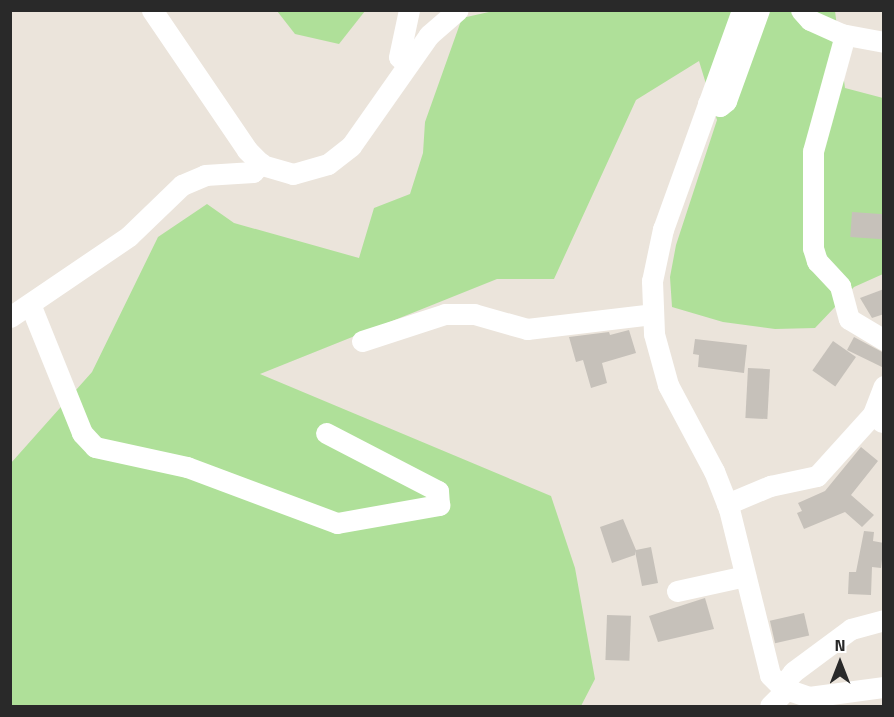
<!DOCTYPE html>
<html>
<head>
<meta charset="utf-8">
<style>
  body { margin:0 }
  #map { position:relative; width:894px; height:717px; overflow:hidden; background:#ebe4db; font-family:"Titillium Web",sans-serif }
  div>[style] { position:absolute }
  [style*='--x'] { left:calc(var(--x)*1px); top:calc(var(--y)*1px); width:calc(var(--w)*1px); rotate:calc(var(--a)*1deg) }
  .green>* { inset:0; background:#afe099 }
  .building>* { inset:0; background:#c6c1ba; transform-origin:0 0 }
  .street>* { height:21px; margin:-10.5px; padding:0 10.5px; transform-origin:10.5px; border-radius:10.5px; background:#fff }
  span { translate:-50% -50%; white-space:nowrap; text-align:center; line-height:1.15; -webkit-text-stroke:5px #fff; paint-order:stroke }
  .frame { position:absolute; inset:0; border:12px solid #292929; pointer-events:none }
  .north { position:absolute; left:810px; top:633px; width:60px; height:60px; -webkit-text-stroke:4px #fff; paint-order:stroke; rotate:0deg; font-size:16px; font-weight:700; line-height:24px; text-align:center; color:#292929 }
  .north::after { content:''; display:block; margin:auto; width:21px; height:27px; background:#292929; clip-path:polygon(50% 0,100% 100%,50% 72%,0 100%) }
</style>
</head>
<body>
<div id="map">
  <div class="green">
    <div style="clip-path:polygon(498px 10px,835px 11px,845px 88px,883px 98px,883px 274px,854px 287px,815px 328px,775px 329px,723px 322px,672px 307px,670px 277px,676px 245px,717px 120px,699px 61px,636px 100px,554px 279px,497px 279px,260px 374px,551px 496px,575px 568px,595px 679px,581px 706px,11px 706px,11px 463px,92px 372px,158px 237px,207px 204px,234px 223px,359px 258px,374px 208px,410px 194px,423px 153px,425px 122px,462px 18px)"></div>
    <div style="clip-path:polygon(277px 11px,365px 11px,339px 44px,295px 34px)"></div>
  </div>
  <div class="building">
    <div style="left:852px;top:212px;width:32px;height:25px;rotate:4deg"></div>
    <div style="clip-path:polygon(884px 289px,884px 314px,872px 318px,860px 298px)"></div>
    <div style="clip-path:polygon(629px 330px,636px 353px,602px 363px,607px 383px,591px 388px,583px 360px,576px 362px,569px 337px,609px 332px,610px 335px)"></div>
    <div style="clip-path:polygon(854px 337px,884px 353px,884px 368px,847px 350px)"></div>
    <div style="clip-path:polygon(695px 339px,747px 345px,744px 373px,698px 367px,699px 355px,693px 354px)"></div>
    <div style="left:833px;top:341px;width:28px;height:36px;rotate:35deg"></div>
    <div style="left:748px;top:368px;width:22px;height:50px;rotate:3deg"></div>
    <div style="clip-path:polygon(861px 447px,878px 461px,851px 495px,874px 515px,862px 527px,845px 512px,804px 529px,797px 513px,802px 511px,798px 503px,825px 491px)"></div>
    <div style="clip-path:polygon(623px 519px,636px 550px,651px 547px,658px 583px,642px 586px,635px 551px,635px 555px,612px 563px,600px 527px)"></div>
    <div style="clip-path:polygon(864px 531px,874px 532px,873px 541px,884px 543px,881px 568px,872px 567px,871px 595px,848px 594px,849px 572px,856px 572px)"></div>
    <div style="clip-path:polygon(705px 598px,714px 629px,658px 642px,649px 616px)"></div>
    <div style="left:804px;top:613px;width:23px;height:35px;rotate:77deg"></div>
    <div style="left:607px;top:615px;width:24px;height:45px;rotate:2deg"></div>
  </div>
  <div class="street">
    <div style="--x:152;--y:10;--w:169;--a:55.8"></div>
    <div style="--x:247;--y:150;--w:21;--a:45"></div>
    <div style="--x:262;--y:165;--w:32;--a:16"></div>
    <div style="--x:293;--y:174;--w:36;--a:-16"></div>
    <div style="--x:328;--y:164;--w:29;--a:-38"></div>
    <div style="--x:351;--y:146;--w:136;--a:-54.9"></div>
    <div style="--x:429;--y:35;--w:38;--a:-41"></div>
    <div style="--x:742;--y:10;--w:233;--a:109.8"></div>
    <div style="--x:663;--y:229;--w:53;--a:101.9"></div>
    <div style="--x:652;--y:281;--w:53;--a:87.8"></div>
    <div style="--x:654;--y:334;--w:53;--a:74.6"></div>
    <div style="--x:668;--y:385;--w:98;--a:61.9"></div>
    <div style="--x:714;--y:471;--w:41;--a:68.5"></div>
    <div style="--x:729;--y:509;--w:171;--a:76.1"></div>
    <div style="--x:770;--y:675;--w:18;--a:45"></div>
    <div style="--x:783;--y:688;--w:28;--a:19"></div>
    <div style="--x:809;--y:697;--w:76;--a:-7.6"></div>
    <div style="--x:801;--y:10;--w:13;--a:48"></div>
    <div style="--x:810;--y:20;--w:34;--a:24"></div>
    <div style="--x:841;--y:34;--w:44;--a:10.5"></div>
    <div style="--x:845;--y:35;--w:120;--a:105.4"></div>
    <div style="--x:813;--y:151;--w:97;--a:90"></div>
    <div style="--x:813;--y:248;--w:14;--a:73"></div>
    <div style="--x:817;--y:261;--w:34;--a:47"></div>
    <div style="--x:840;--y:286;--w:34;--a:75"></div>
    <div style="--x:849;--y:319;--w:41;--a:31"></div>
    <div style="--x:408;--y:64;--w:11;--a:-142"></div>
    <div style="--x:399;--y:57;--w:48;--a:-78"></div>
    <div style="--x:708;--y:103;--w:12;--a:14"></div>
    <div style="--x:720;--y:106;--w:8;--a:-40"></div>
    <div style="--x:726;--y:101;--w:97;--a:-70.1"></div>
    <div style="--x:30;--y:304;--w:139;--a:68"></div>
    <div style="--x:82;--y:433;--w:19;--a:47"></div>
    <div style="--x:95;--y:447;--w:94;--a:12.3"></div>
    <div style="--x:187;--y:467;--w:160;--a:20.5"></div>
    <div style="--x:337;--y:523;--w:104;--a:-10"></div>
    <div style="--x:439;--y:505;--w:14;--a:-94"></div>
    <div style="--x:438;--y:491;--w:126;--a:-152.6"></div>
    <div style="--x:10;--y:317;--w:144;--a:-34.2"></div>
    <div style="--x:129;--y:236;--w:74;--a:-43.9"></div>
    <div style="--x:182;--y:185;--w:25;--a:-23"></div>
    <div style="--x:205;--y:175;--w:48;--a:-3.6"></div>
    <div style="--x:253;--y:172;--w:12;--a:-48"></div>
    <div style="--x:362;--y:341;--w:87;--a:-18"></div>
    <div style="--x:445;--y:314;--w:29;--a:0"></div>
    <div style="--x:474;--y:314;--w:55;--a:15.8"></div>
    <div style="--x:527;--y:329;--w:126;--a:-6.8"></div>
    <div style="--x:882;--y:422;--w:12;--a:-138"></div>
    <div style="--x:873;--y:414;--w:30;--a:-69"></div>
    <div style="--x:727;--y:504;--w:47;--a:-22.7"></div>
    <div style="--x:770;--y:486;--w:48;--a:-12"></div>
    <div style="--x:817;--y:476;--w:84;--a:-47.9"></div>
    <div style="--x:677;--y:591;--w:70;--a:-12.4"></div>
    <div style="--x:781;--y:687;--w:19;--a:-51"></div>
    <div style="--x:793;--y:672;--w:72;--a:-36.6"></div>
    <div style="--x:851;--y:629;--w:34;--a:-15"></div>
    <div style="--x:770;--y:706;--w:23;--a:-45"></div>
  </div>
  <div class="frame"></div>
  <div class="north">N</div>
</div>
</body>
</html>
